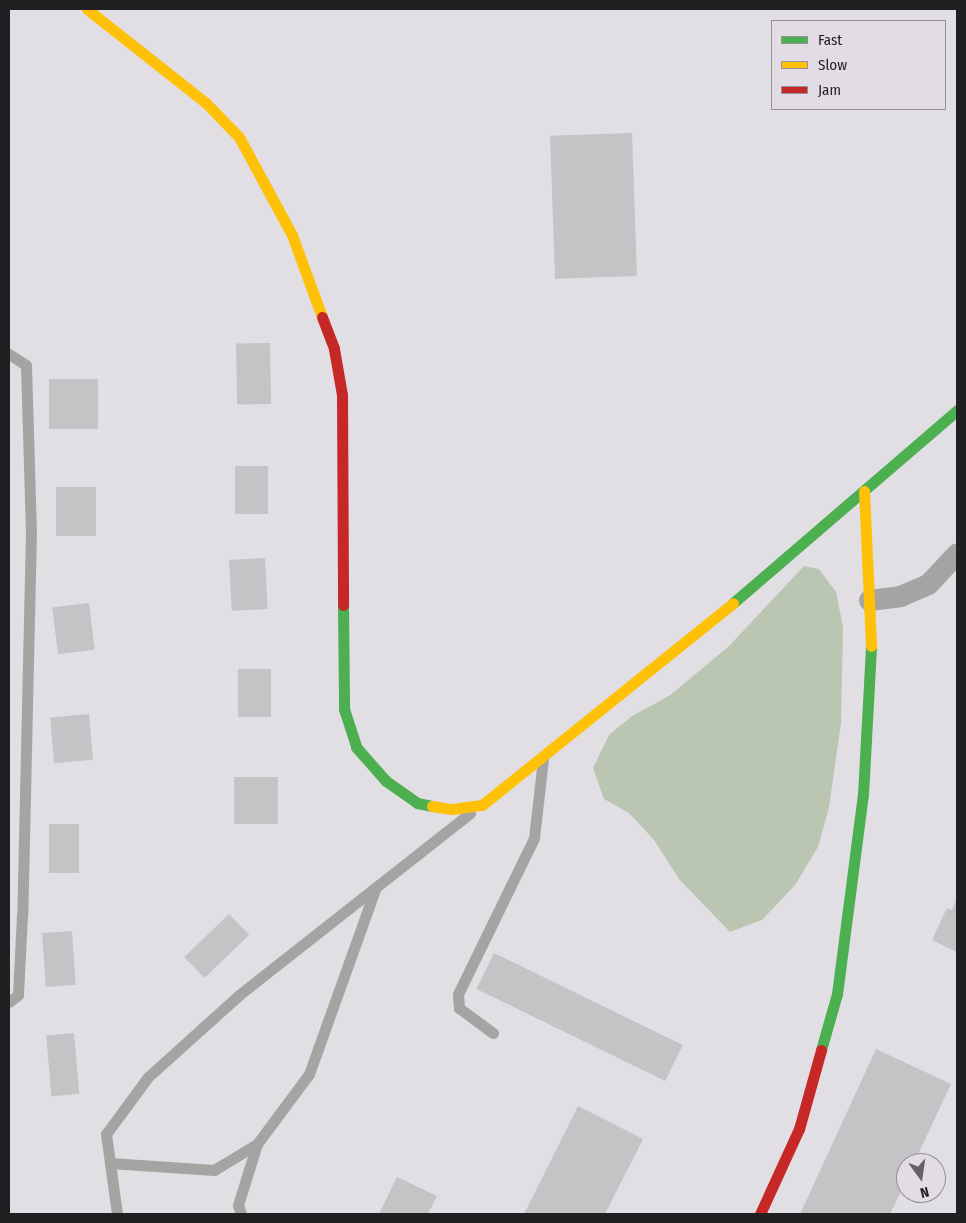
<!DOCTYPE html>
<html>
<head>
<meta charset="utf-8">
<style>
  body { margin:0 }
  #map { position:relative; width:966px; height:1223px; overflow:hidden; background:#e1dfe3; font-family:"Fira Sans Condensed",sans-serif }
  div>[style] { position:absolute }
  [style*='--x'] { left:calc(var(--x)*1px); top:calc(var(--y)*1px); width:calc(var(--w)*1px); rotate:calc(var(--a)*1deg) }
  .forest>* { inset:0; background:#bac5b2 }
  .building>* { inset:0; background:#c5c3c5; transform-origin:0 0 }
  .lane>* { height:11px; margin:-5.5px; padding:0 5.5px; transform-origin:5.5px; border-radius:5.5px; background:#a6a4a2 }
  .street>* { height:21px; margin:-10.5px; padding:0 10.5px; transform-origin:10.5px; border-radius:10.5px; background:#a6a4a2 }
  .fast>* { height:11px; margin:-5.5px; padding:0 5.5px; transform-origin:5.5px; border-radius:5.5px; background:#4caf50 }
  .slow>* { height:11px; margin:-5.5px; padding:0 5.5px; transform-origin:5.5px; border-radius:5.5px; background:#ffc107 }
  .jam>* { height:11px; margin:-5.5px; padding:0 5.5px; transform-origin:5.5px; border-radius:5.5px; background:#c62828 }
  span { translate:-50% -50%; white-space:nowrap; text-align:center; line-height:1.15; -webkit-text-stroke:4px #e2dde5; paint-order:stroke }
  .frame { position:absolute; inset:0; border:10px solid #211f22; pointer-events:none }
  .legend { position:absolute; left:771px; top:20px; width:175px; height:90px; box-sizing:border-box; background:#e2dde5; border:1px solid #959197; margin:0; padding:6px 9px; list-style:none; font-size:15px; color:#211f22 }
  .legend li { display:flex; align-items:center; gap:10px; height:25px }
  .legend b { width:25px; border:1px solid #959197 }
  .north { position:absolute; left:896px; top:1153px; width:50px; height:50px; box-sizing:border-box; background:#e2dde5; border:1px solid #959197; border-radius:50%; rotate:166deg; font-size:14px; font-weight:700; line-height:20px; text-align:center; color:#211f22 }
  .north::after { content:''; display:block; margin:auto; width:18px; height:22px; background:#646266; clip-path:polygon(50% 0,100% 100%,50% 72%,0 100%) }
</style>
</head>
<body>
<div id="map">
  <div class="forest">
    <div style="clip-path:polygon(804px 566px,819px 569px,836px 592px,843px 627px,841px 723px,829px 807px,818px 847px,795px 885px,762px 920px,730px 932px,679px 879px,654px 840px,629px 813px,604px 799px,593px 768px,609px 735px,632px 716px,669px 696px,728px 647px)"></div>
  </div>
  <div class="building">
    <div style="left:632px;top:133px;width:143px;height:82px;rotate:88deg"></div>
    <div style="left:270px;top:343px;width:61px;height:34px;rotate:89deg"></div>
    <div style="left:49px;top:379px;width:49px;height:50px"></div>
    <div style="left:235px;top:466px;width:33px;height:48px"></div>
    <div style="left:56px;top:487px;width:40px;height:49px"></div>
    <div style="left:265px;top:558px;width:51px;height:36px;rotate:87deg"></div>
    <div style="left:89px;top:603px;width:47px;height:37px;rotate:83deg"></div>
    <div style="left:238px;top:669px;width:33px;height:48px"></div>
    <div style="left:89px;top:714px;width:46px;height:39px;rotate:85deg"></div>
    <div style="left:234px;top:777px;width:44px;height:47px"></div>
    <div style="left:49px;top:824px;width:30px;height:49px"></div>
    <div style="clip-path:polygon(957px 898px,957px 952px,932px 940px,947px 908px,952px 910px)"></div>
    <div style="left:229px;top:914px;width:29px;height:62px;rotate:46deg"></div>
    <div style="left:72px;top:931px;width:54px;height:30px;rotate:86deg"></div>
    <div style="left:494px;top:953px;width:210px;height:40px;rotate:26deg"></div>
    <div style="left:74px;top:1033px;width:61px;height:28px;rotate:85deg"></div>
    <div style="clip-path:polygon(876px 1049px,951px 1084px,914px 1163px,906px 1163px,906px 1181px,890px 1214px,800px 1214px)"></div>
    <div style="clip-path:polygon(578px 1106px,643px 1139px,605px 1214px,524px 1214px)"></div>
    <div style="clip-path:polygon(397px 1177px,437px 1196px,428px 1214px,379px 1214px)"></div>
  </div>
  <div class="lane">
    <div style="--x:9;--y:354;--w:20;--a:33"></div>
    <div style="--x:26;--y:365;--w:166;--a:88.3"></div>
    <div style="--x:31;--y:531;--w:384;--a:91.3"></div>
    <div style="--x:22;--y:915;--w:80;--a:92.9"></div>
    <div style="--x:18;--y:995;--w:11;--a:142"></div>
    <div style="--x:493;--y:1033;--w:42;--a:-143.7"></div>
    <div style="--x:459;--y:1008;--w:14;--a:-94"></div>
    <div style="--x:458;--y:994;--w:174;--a:-64"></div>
    <div style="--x:534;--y:838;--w:80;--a:-83.5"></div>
    <div style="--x:110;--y:1163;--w:104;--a:3.9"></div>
    <div style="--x:214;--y:1170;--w:50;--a:-31.2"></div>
    <div style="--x:257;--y:1144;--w:87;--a:-53.4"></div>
    <div style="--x:309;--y:1074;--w:195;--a:-70.3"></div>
    <div style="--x:117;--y:1214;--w:81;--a:-97.8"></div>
    <div style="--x:106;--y:1134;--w:71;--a:-53.6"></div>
    <div style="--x:148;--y:1077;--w:122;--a:-42"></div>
    <div style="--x:239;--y:995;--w:294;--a:-38.2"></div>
    <div style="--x:241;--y:1214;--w:9;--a:-108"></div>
    <div style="--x:238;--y:1205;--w:64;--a:-72.7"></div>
  </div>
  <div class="street">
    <div style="--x:869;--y:600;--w:31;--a:-7"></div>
    <div style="--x:900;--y:596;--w:30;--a:-23"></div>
    <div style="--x:928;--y:584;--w:42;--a:-46.9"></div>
  </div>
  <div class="fast">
    <div style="--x:733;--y:603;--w:296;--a:-40.7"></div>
    <div style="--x:343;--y:605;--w:104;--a:89.4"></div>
    <div style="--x:344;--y:709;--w:40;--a:72"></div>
    <div style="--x:356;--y:747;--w:45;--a:48.6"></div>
    <div style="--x:386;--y:781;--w:38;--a:35"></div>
    <div style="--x:417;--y:803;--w:15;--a:11"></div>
    <div style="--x:821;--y:1050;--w:58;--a:-74.1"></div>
    <div style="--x:837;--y:994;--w:201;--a:-82.6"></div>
    <div style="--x:863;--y:795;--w:149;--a:-86.9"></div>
  </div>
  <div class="slow">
    <div style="--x:87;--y:9;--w:152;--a:38.3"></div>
    <div style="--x:206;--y:103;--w:47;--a:45.9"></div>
    <div style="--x:239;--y:137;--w:111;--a:61.6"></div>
    <div style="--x:292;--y:235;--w:87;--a:69.9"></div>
    <div style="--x:864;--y:491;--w:155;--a:87.4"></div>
    <div style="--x:432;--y:806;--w:20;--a:9"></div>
    <div style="--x:452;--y:809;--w:30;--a:-8"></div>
    <div style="--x:482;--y:805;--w:322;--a:-38.8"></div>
  </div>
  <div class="jam">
    <div style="--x:322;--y:317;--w:34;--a:69"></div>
    <div style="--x:334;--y:349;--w:47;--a:80.1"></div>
    <div style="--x:342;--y:395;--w:210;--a:89.7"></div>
    <div style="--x:760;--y:1214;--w:94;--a:-65.4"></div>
    <div style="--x:799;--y:1129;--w:82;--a:-74.4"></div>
  </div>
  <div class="frame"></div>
  <ul class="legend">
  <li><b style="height:6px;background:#4caf50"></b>Fast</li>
  <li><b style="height:6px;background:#ffc107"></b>Slow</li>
  <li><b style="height:6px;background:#c62828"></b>Jam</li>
  </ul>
  <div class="north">N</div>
</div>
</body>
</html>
